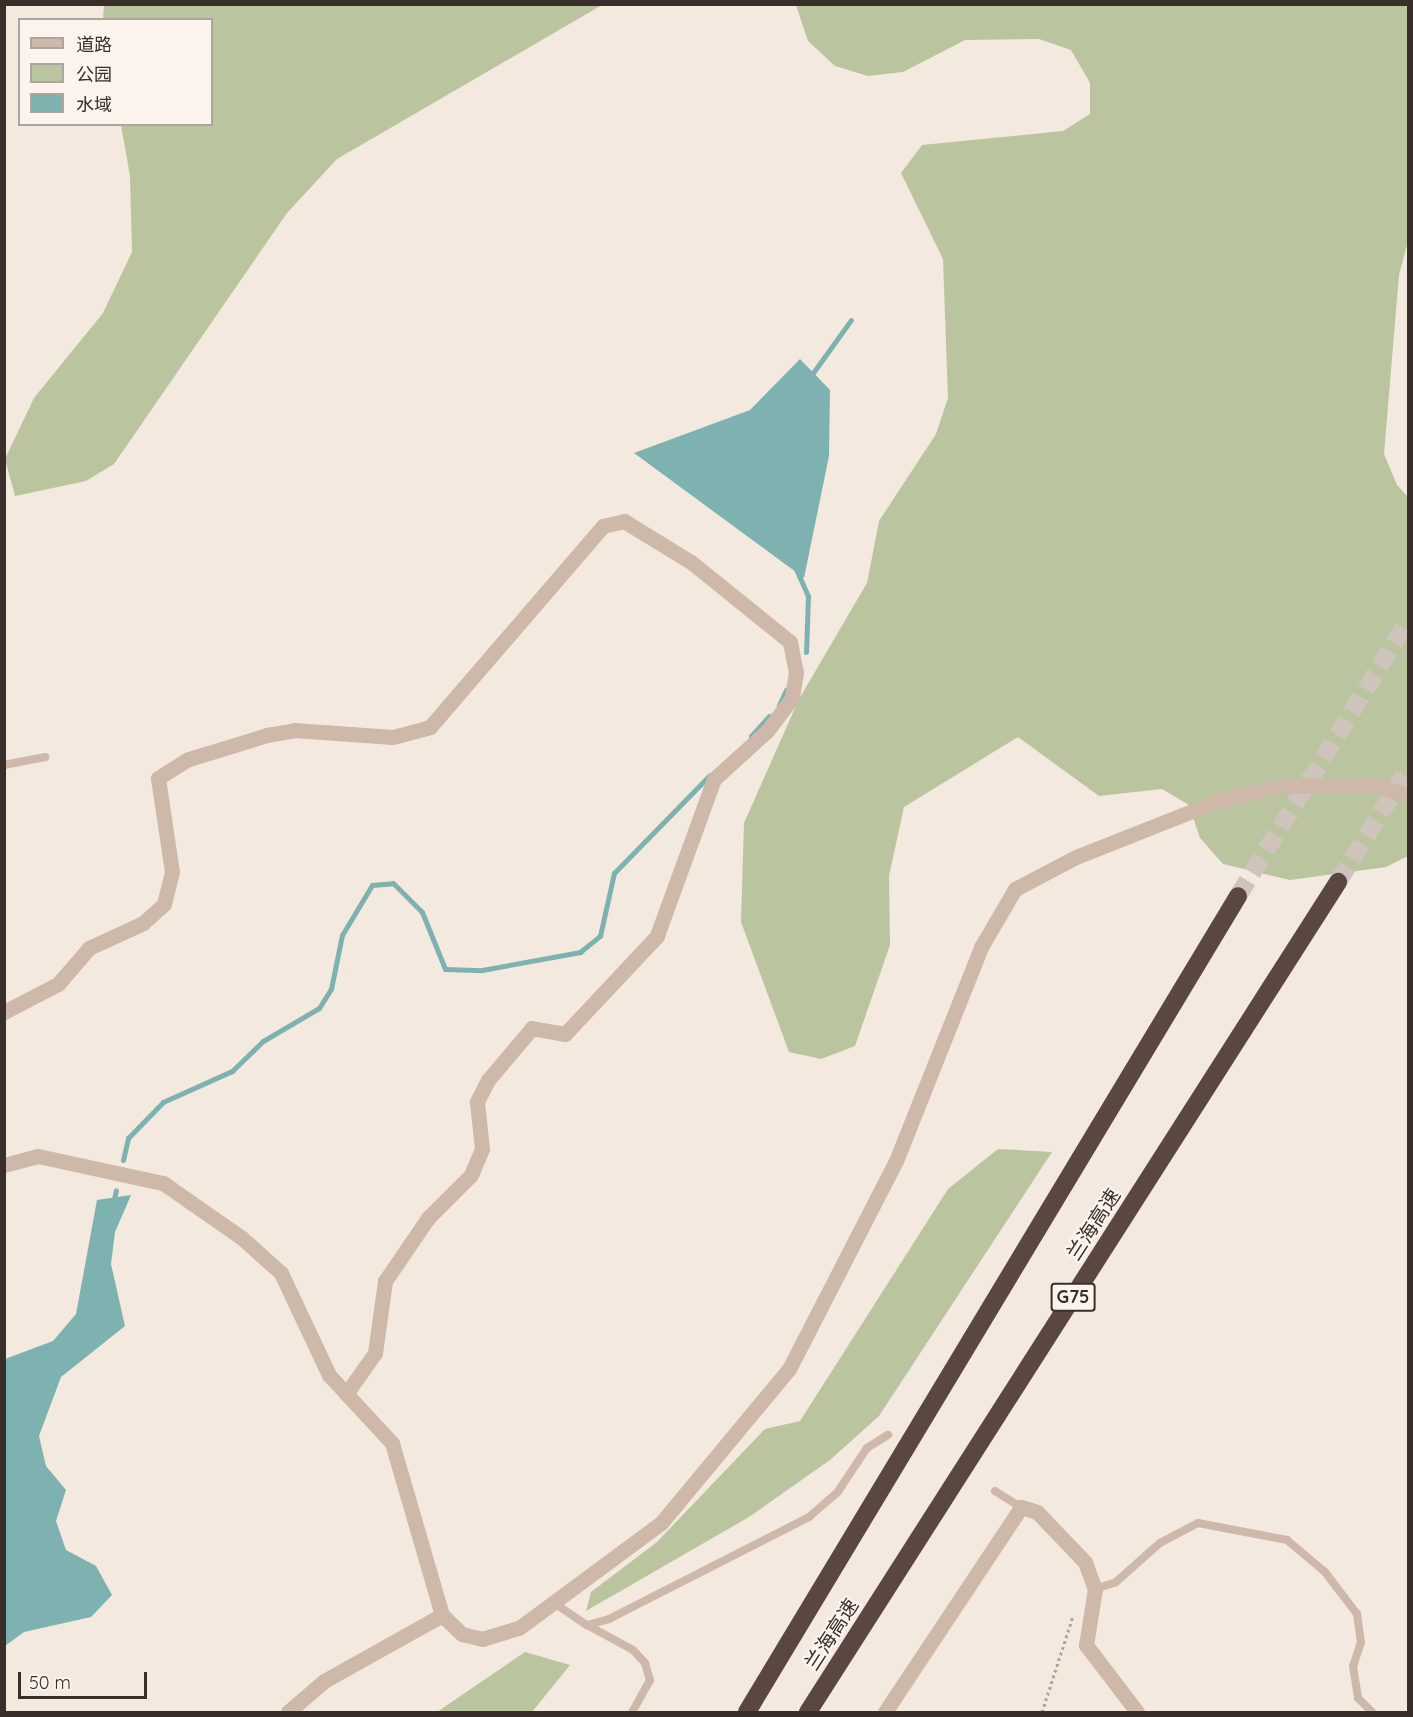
<!DOCTYPE html>
<html>
<head>
<meta charset="utf-8">
<style>
  body { margin:0 }
  #map { position:relative; width:1413px; height:1717px; overflow:hidden; background:#f4e9df; font-family:Quicksand,"Noto Sans SC",sans-serif }
  div>[style] { position:absolute }
  [style*='--x'] { left:calc(var(--x)*1px); top:calc(var(--y)*1px); width:calc(var(--w)*1px); rotate:calc(var(--a)*1deg) }
  .green>* { inset:0; background:#bac49e }
  .water>* { inset:0; background:#7db2b0 }
  .stream>* { height:5px; margin:-2.5px; padding:0 2.5px; transform-origin:2.5px; border-radius:2.5px; background:#7db2b0 }
  .motorway-tunnel>* { height:18px; margin-top:-9px; transform-origin:0; background:repeating-linear-gradient(90deg,#cfc4bb 0 18px,transparent 0 27px) }
  .path>* { height:3px; margin-top:-1.5px; transform-origin:0; background:repeating-linear-gradient(90deg,#b9a194 0 3px,transparent 0 6px) }
  .service>* { height:8px; margin:-4px; padding:0 4px; transform-origin:4px; border-radius:4px; background:#cdb8aa }
  .minor>* { height:15px; margin:-7.5px; padding:0 7.5px; transform-origin:7.5px; border-radius:7.5px; background:#cdb8aa }
  .motorway>* { height:18px; margin:-9px; padding:0 9px; transform-origin:9px; border-radius:9px; background:#5b4741 }
  span { translate:-50% -50%; white-space:nowrap; text-align:center; line-height:1.15; -webkit-text-stroke:4.5px #fbf3ec; paint-order:stroke }
  .shield-label span { padding:2px 4px; background:#fbf3ec; border:2px solid; border-radius:4px; -webkit-text-stroke-width:0 }
  .shield-label { font-size:18px; color:#3a2e2a; font-weight:700 }
  .street-label { font-size:20px; color:#3a2e2a }
  .frame { position:absolute; inset:0; border:6px solid #3a2e2a; pointer-events:none }
  .legend { position:absolute; left:18px; top:18px; width:195px; height:108px; box-sizing:border-box; background:#fbf3ec; border:2px solid #aea49e; margin:0; padding:8px 10px; list-style:none; font-size:18px; color:#3a2e2a }
  .legend li { display:flex; align-items:center; gap:12px; height:30px }
  .legend b { width:30px; border:2px solid #aea49e }
  .scale { position:absolute; left:18px; top:1672px; width:129px; height:27px; box-sizing:border-box; border:3px solid #3a2e2a; border-top:0; padding-left:8px; font-size:18px; line-height:21px; white-space:nowrap; color:#3a2e2a; -webkit-text-stroke:4px #fbf3ec; paint-order:stroke }
</style>
</head>
<body>
<div id="map">
  <div class="green">
    <div style="clip-path:polygon(104px 5px,602px 5px,337px 159px,287px 213px,114px 464px,86px 481px,15px 496px,5px 459px,34px 398px,103px 313px,132px 252px,130px 176px,121px 125px,212px 124px,212px 20px,103px 19px)"></div>
    <div style="clip-path:polygon(796px 5px,1408px 5px,1408px 241px,1399px 275px,1384px 454px,1397px 485px,1408px 497px,1408px 856px,1386px 867px,1290px 880px,1223px 864px,1200px 838px,1189px 805px,1162px 789px,1099px 796px,1018px 737px,904px 807px,889px 876px,890px 945px,855px 1046px,821px 1059px,789px 1052px,741px 922px,744px 823px,799px 699px,867px 583px,879px 521px,936px 434px,948px 398px,943px 259px,901px 173px,922px 145px,1063px 131px,1090px 114px,1090px 83px,1071px 50px,1039px 39px,965px 40px,903px 72px,868px 76px,835px 66px,808px 41px)"></div>
    <div style="clip-path:polygon(998px 1149px,1052px 1152px,879px 1416px,830px 1460px,749px 1517px,586px 1611px,591px 1592px,657px 1542px,765px 1429px,800px 1421px,948px 1189px)"></div>
    <div style="clip-path:polygon(525px 1652px,570px 1665px,532px 1712px,437px 1712px)"></div>
  </div>
  <div class="water">
    <div style="clip-path:polygon(800px 359px,830px 390px,829px 456px,804px 578px,634px 453px,750px 410px)"></div>
    <div style="clip-path:polygon(131px 1195px,115px 1232px,111px 1264px,125px 1326px,61px 1377px,39px 1436px,46px 1466px,66px 1490px,56px 1521px,66px 1550px,96px 1566px,112px 1595px,91px 1617px,24px 1632px,5px 1646px,5px 1359px,53px 1341px,76px 1314px,97px 1200px)"></div>
  </div>
  <div class="stream">
    <div style="--x:810;--y:377;--w:70;--a:-54.3"></div>
    <div style="--x:796;--y:569;--w:30;--a:66"></div>
    <div style="--x:808;--y:596;--w:56;--a:92"></div>
    <div style="--x:779;--y:705;--w:17;--a:-65"></div>
    <div style="--x:751;--y:736;--w:27;--a:-48"></div>
    <div style="--x:123;--y:1160;--w:23;--a:-77"></div>
    <div style="--x:128;--y:1138;--w:50;--a:-45.8"></div>
    <div style="--x:163;--y:1102;--w:76;--a:-24.2"></div>
    <div style="--x:232;--y:1071;--w:43;--a:-44.1"></div>
    <div style="--x:263;--y:1041;--w:65;--a:-30.5"></div>
    <div style="--x:319;--y:1008;--w:22;--a:-58"></div>
    <div style="--x:331;--y:989;--w:55;--a:-78.5"></div>
    <div style="--x:342;--y:935;--w:58;--a:-59"></div>
    <div style="--x:372;--y:885;--w:21;--a:-5"></div>
    <div style="--x:393;--y:883;--w:41;--a:45"></div>
    <div style="--x:422;--y:912;--w:61;--a:68"></div>
    <div style="--x:445;--y:969;--w:37;--a:2"></div>
    <div style="--x:482;--y:970;--w:100;--a:-10.4"></div>
    <div style="--x:580;--y:952;--w:26;--a:-39"></div>
    <div style="--x:600;--y:936;--w:65;--a:-77.5"></div>
    <div style="--x:614;--y:873;--w:137;--a:-45.6"></div>
    <div style="--x:113;--y:1203;--w:13;--a:-77"></div>
  </div>
  <div class="motorway-tunnel">
    <div style="--x:1338;--y:882;--w:133;--a:-58.2"></div>
    <div style="--x:1238;--y:896;--w:323;--a:-58.3"></div>
  </div>
  <div class="path">
    <div style="--x:1042;--y:1712;--w:101;--a:-72.1"></div>
  </div>
  <div class="service">
    <div style="--x:4;--y:765;--w:42;--a:-11"></div>
    <div style="--x:995;--y:1491;--w:31;--a:32"></div>
    <div style="--x:1095;--y:1589;--w:22;--a:-18"></div>
    <div style="--x:1116;--y:1582;--w:59;--a:-41.6"></div>
    <div style="--x:1160;--y:1543;--w:43;--a:-27.8"></div>
    <div style="--x:1198;--y:1523;--w:91;--a:10.8"></div>
    <div style="--x:1287;--y:1540;--w:50;--a:40.1"></div>
    <div style="--x:1325;--y:1572;--w:53;--a:52.7"></div>
    <div style="--x:1357;--y:1614;--w:28;--a:82"></div>
    <div style="--x:1361;--y:1642;--w:25;--a:108"></div>
    <div style="--x:1353;--y:1666;--w:32;--a:81"></div>
    <div style="--x:1358;--y:1698;--w:20;--a:45"></div>
    <div style="--x:554;--y:1603;--w:40;--a:34"></div>
    <div style="--x:587;--y:1625;--w:23;--a:-15"></div>
    <div style="--x:609;--y:1619;--w:225;--a:-27"></div>
    <div style="--x:809;--y:1517;--w:37;--a:-41"></div>
    <div style="--x:837;--y:1493;--w:54;--a:-56.3"></div>
    <div style="--x:867;--y:1448;--w:25;--a:-32"></div>
    <div style="--x:587;--y:1625;--w:52;--a:28.5"></div>
    <div style="--x:633;--y:1650;--w:18;--a:47"></div>
    <div style="--x:645;--y:1663;--w:18;--a:74"></div>
    <div style="--x:650;--y:1680;--w:37;--a:119"></div>
  </div>
  <div class="minor">
    <div style="--x:4;--y:1012;--w:61;--a:-27.4"></div>
    <div style="--x:58;--y:984;--w:48;--a:-49.3"></div>
    <div style="--x:89;--y:948;--w:60;--a:-24.8"></div>
    <div style="--x:143;--y:923;--w:28;--a:-42"></div>
    <div style="--x:164;--y:904;--w:33;--a:-76"></div>
    <div style="--x:172;--y:872;--w:95;--a:-98.5"></div>
    <div style="--x:158;--y:778;--w:36;--a:-32"></div>
    <div style="--x:189;--y:759;--w:82;--a:-17.1"></div>
    <div style="--x:267;--y:735;--w:27;--a:-10"></div>
    <div style="--x:294;--y:730;--w:99;--a:4"></div>
    <div style="--x:393;--y:737;--w:38;--a:-15"></div>
    <div style="--x:430;--y:727;--w:265;--a:-49.3"></div>
    <div style="--x:603;--y:526;--w:22;--a:-13"></div>
    <div style="--x:624;--y:521;--w:79;--a:31.5"></div>
    <div style="--x:691;--y:562;--w:127;--a:38.9"></div>
    <div style="--x:790;--y:642;--w:31;--a:79"></div>
    <div style="--x:796;--y:672;--w:26;--a:99"></div>
    <div style="--x:792;--y:698;--w:41;--a:127.1"></div>
    <div style="--x:767;--y:731;--w:72;--a:137.8"></div>
    <div style="--x:714;--y:779;--w:167;--a:110"></div>
    <div style="--x:657;--y:936;--w:134;--a:133.2"></div>
    <div style="--x:565;--y:1034;--w:34;--a:-170"></div>
    <div style="--x:532;--y:1028;--w:68;--a:130.2"></div>
    <div style="--x:488;--y:1080;--w:25;--a:117"></div>
    <div style="--x:477;--y:1102;--w:47;--a:83.9"></div>
    <div style="--x:482;--y:1149;--w:28;--a:113"></div>
    <div style="--x:471;--y:1175;--w:61;--a:135"></div>
    <div style="--x:428;--y:1218;--w:76;--a:124.3"></div>
    <div style="--x:385;--y:1281;--w:73;--a:97.9"></div>
    <div style="--x:375;--y:1353;--w:50;--a:125.3"></div>
    <div style="--x:4;--y:1165;--w:35;--a:-15"></div>
    <div style="--x:38;--y:1156;--w:128;--a:12.2"></div>
    <div style="--x:163;--y:1183;--w:96;--a:34.8"></div>
    <div style="--x:242;--y:1238;--w:52;--a:41.9"></div>
    <div style="--x:281;--y:1273;--w:113;--a:64.8"></div>
    <div style="--x:329;--y:1375;--w:93;--a:47.2"></div>
    <div style="--x:392;--y:1443;--w:179;--a:73.8"></div>
    <div style="--x:442;--y:1615;--w:28;--a:44"></div>
    <div style="--x:462;--y:1634;--w:21;--a:14"></div>
    <div style="--x:482;--y:1639;--w:39;--a:-17"></div>
    <div style="--x:519;--y:1628;--w:177;--a:-36.5"></div>
    <div style="--x:661;--y:1523;--w:200;--a:-50.3"></div>
    <div style="--x:789;--y:1369;--w:234;--a:-62.8"></div>
    <div style="--x:896;--y:1161;--w:230;--a:-68.3"></div>
    <div style="--x:981;--y:947;--w:67;--a:-59.6"></div>
    <div style="--x:1015;--y:889;--w:69;--a:-27.7"></div>
    <div style="--x:1076;--y:857;--w:149;--a:-21.6"></div>
    <div style="--x:1215;--y:802;--w:66;--a:-14"></div>
    <div style="--x:1279;--y:786;--w:95;--a:-0.6"></div>
    <div style="--x:1374;--y:785;--w:35;--a:16"></div>
    <div style="--x:288;--y:1712;--w:48;--a:-40.7"></div>
    <div style="--x:324;--y:1681;--w:135;--a:-29.2"></div>
    <div style="--x:885;--y:1712;--w:246;--a:-56.4"></div>
    <div style="--x:1021;--y:1507;--w:17;--a:17"></div>
    <div style="--x:1037;--y:1512;--w:69;--a:46.2"></div>
    <div style="--x:1085;--y:1562;--w:29;--a:70"></div>
    <div style="--x:1095;--y:1589;--w:57;--a:99.1"></div>
    <div style="--x:1086;--y:1645;--w:84;--a:52.7"></div>
  </div>
  <div class="motorway">
    <div style="--x:747;--y:1712;--w:952;--a:-58.96"></div>
    <div style="--x:808;--y:1712;--w:985;--a:-57.44"></div>
  </div>
  <div class="shield-label">
    <span style="left:1073px;top:1297px">G75</span>
  </div>
  <div class="street-label">
    <span style="left:1093px;top:1224px;rotate:-57deg">兰海高速</span>
    <span style="left:831px;top:1634px;rotate:-57deg">兰海高速</span>
  </div>
  <div class="frame"></div>
  <ul class="legend">
  <li><b style="height:8px;background:#cdb8aa"></b>道路</li>
  <li><b style="height:16px;background:#bac49e"></b>公园</li>
  <li><b style="height:16px;background:#7db2b0"></b>水域</li>
  </ul>
  <div class="scale">50 m</div>
</div>
</body>
</html>
